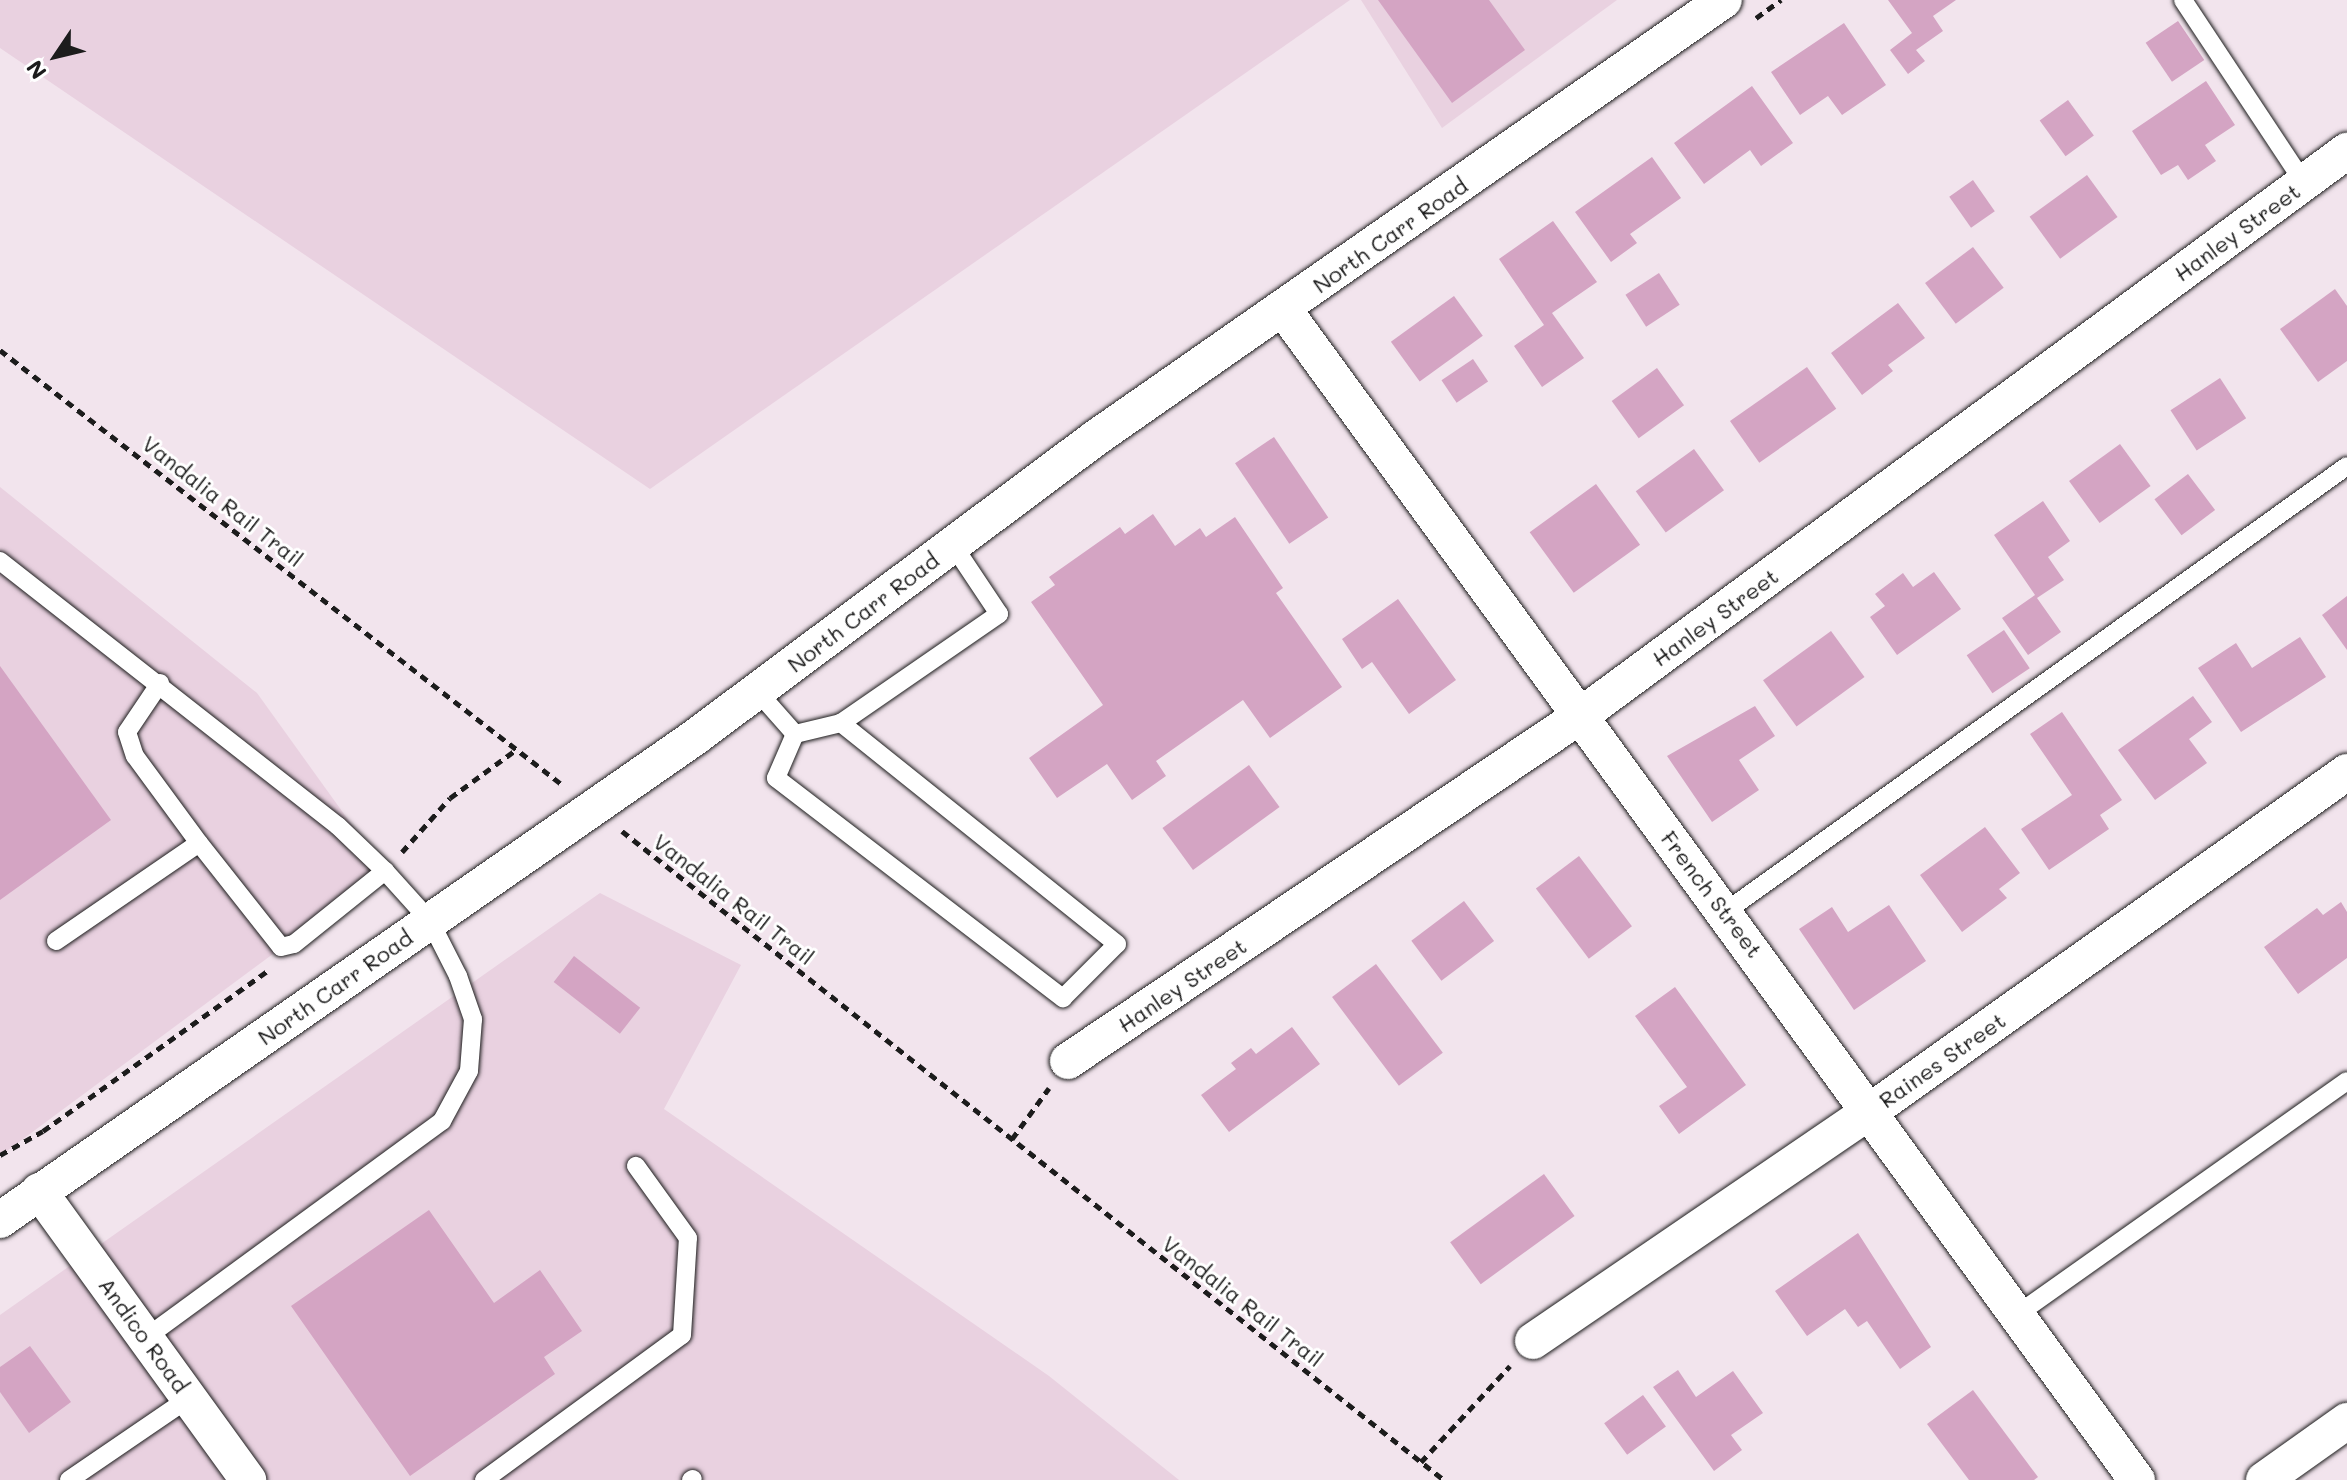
<!DOCTYPE html>
<html>
<head>
<meta charset="utf-8">
<style>
  body { margin:0 }
  #map { position:relative; width:2347px; height:1480px; overflow:hidden; background:#f2e4ed; font-family:Mali,sans-serif }
  div>[style] { position:absolute }
  [style*='--x'] { left:calc(var(--x)*1px); top:calc(var(--y)*1px); width:calc(var(--w)*1px); rotate:calc(var(--a)*1deg) }
  .built>* { inset:0; background:#e9d1e0 }
  .building>* { inset:0; background:#d4a4c3; transform-origin:0 0 }
  .path>* { height:5px; margin-top:-2.5px; transform-origin:0; background:repeating-linear-gradient(90deg,#1c1c1c 0 8px,transparent 0 14px) }
  .roads { filter:drop-shadow(0 0 2px #1c1c1c) drop-shadow(0 0 2px #1c1c1c) }
  .service>* { height:18px; margin:-9px; padding:0 9px; transform-origin:9px; border-radius:9px; background:#fff }
  .minor>* { height:36px; margin:-18px; padding:0 18px; transform-origin:18px; border-radius:18px; background:#fff }
  span { translate:-50% -50%; white-space:nowrap; text-align:center; line-height:1.15; -webkit-text-stroke:6px #fff; paint-order:stroke }
  .street-label { font-size:22px; color:#1c1c1c }
  .north { position:absolute; left:16px; top:16px; width:80px; height:80px; -webkit-text-stroke:6px #fff; paint-order:stroke; rotate:235deg; font-size:22px; font-weight:700; line-height:32px; text-align:center; color:#1c1c1c }
  .north::after { content:''; display:block; margin:auto; width:28px; height:36px; background:#1c1c1c; clip-path:polygon(50% 0,100% 100%,50% 72%,0 100%) }
</style>
</head>
<body>
<div id="map">
  <div class="built">
    <div style="clip-path:polygon(0 0,1350px 0,650px 489px,0 48px)"></div>
    <div style="clip-path:polygon(1361px 0,1617px 0,1442px 128px)"></div>
    <div style="clip-path:polygon(0 487px,257px 693px,385px 871px,0 1156px)"></div>
    <div style="clip-path:polygon(600px 893px,741px 965px,664px 1109px,1049px 1376px,1179px 1480px,0 1480px,0 1315px)"></div>
  </div>
  <div class="building">
    <div style="clip-path:polygon(1378px 0,1489px 0,1525px 50px,1452px 103px)"></div>
    <div style="clip-path:polygon(1888px 0,1956px 0,1933px 16px,1943px 31px,1916px 50px,1925px 61px,1908px 74px,1890px 50px,1912px 33px)"></div>
    <div style="left:2178px;top:21px;width:47px;height:39px;rotate:56deg"></div>
    <div style="clip-path:polygon(1844px 23px,1886px 85px,1842px 115px,1828px 96px,1800px 115px,1771px 72px)"></div>
    <div style="clip-path:polygon(2206px 81px,2235px 125px,2205px 145px,2216px 161px,2188px 180px,2178px 165px,2161px 175px,2132px 131px)"></div>
    <div style="clip-path:polygon(1752px 86px,1793px 143px,1761px 166px,1750px 150px,1704px 184px,1674px 143px)"></div>
    <div style="left:2068px;top:100px;width:44px;height:35px;rotate:54deg"></div>
    <div style="clip-path:polygon(1652px 157px,1681px 198px,1630px 234px,1637px 243px,1611px 262px,1575px 212px)"></div>
    <div style="left:2087px;top:175px;width:52px;height:71px;rotate:54deg"></div>
    <div style="left:1973px;top:180px;width:38px;height:29px;rotate:55deg"></div>
    <div style="clip-path:polygon(1553px 221px,1597px 282px,1552px 313px,1584px 358px,1542px 387px,1514px 346px,1544px 325px,1499px 259px)"></div>
    <div style="left:1973px;top:247px;width:51px;height:60px;rotate:53deg"></div>
    <div style="left:1659px;top:273px;width:38px;height:40px;rotate:57deg"></div>
    <div style="clip-path:polygon(2335px 289px,2347px 306px,2347px 361px,2318px 382px,2280px 329px)"></div>
    <div style="left:1454px;top:296px;width:49px;height:78px;rotate:54deg"></div>
    <div style="clip-path:polygon(1898px 303px,1925px 338px,1888px 365px,1893px 371px,1862px 395px,1831px 353px)"></div>
    <div style="left:1473px;top:359px;width:27px;height:38px;rotate:56deg"></div>
    <div style="left:1807px;top:367px;width:51px;height:94px;rotate:55deg"></div>
    <div style="left:1657px;top:368px;width:46px;height:56px;rotate:54deg"></div>
    <div style="left:2220px;top:378px;width:48px;height:59px;rotate:57deg"></div>
    <div style="left:1274px;top:437px;width:97px;height:47px;rotate:56deg"></div>
    <div style="left:2120px;top:444px;width:52px;height:63px;rotate:54deg"></div>
    <div style="left:1694px;top:449px;width:51px;height:72px;rotate:54deg"></div>
    <div style="left:2188px;top:474px;width:45px;height:42px;rotate:53deg"></div>
    <div style="left:1596px;top:484px;width:75px;height:82px;rotate:54deg"></div>
    <div style="clip-path:polygon(2043px 501px,2070px 541px,2048px 557px,2064px 580px,2037px 598px,2061px 632px,2028px 655px,2002px 618px,2035px 595px,1994px 535px)"></div>
    <div style="clip-path:polygon(1153px 514px,1175px 546px,1200px 528px,1206px 537px,1235px 517px,1283px 588px,1276px 593px,1342px 687px,1270px 738px,1243px 700px,1156px 761px,1166px 776px,1132px 800px,1107px 764px,1057px 798px,1029px 758px,1103px 705px,1031px 602px,1055px 585px,1049px 577px,1120px 527px,1125px 534px)"></div>
    <div style="clip-path:polygon(1934px 572px,1961px 609px,1897px 655px,1870px 617px,1885px 606px,1875px 594px,1903px 573px,1913px 587px)"></div>
    <div style="clip-path:polygon(2347px 596px,2347px 650px,2322px 615px)"></div>
    <div style="clip-path:polygon(1398px 599px,1456px 680px,1409px 714px,1372px 662px,1362px 669px,1342px 639px)"></div>
    <div style="left:2004px;top:630px;width:46px;height:45px;rotate:56deg"></div>
    <div style="left:1831px;top:631px;width:57px;height:84px;rotate:54deg"></div>
    <div style="clip-path:polygon(2300px 637px,2326px 677px,2241px 732px,2198px 668px,2236px 643px,2252px 668px)"></div>
    <div style="clip-path:polygon(0 666px,111px 820px,0 900px)"></div>
    <div style="clip-path:polygon(2193px 696px,2212px 722px,2189px 739px,2207px 763px,2155px 800px,2118px 750px)"></div>
    <div style="clip-path:polygon(1755px 706px,1775px 736px,1739px 760px,1759px 790px,1712px 822px,1667px 756px)"></div>
    <div style="clip-path:polygon(2062px 712px,2122px 800px,2100px 815px,2109px 829px,2049px 870px,2021px 829px,2072px 795px,2030px 734px)"></div>
    <div style="left:1249px;top:765px;width:52px;height:107px;rotate:54deg"></div>
    <div style="clip-path:polygon(1985px 827px,2020px 873px,1999px 889px,2007px 898px,1962px 932px,1920px 875px)"></div>
    <div style="left:1579px;top:856px;width:88px;height:54px;rotate:53deg"></div>
    <div style="left:1464px;top:901px;width:50px;height:66px;rotate:53deg"></div>
    <div style="clip-path:polygon(2341px 902px,2347px 912px,2347px 958px,2298px 994px,2264px 947px,2317px 908px,2323px 915px)"></div>
    <div style="clip-path:polygon(1889px 905px,1926px 961px,1854px 1010px,1799px 929px,1832px 907px,1848px 932px)"></div>
    <div style="left:574px;top:956px;width:84px;height:33px;rotate:38deg"></div>
    <div style="left:1376px;top:964px;width:111px;height:55px;rotate:53deg"></div>
    <div style="clip-path:polygon(1675px 987px,1746px 1085px,1679px 1134px,1659px 1106px,1687px 1087px,1635px 1016px)"></div>
    <div style="clip-path:polygon(1292px 1027px,1320px 1064px,1229px 1132px,1201px 1095px,1236px 1069px,1231px 1063px,1251px 1048px,1256px 1054px)"></div>
    <div style="left:1544px;top:1174px;width:52px;height:116px;rotate:54deg"></div>
    <div style="clip-path:polygon(429px 1210px,494px 1303px,540px 1270px,582px 1331px,544px 1357px,555px 1374px,410px 1476px,291px 1306px)"></div>
    <div style="clip-path:polygon(1858px 1233px,1931px 1347px,1900px 1369px,1867px 1321px,1858px 1327px,1845px 1309px,1807px 1336px,1775px 1291px)"></div>
    <div style="clip-path:polygon(30px 1346px,71px 1402px,29px 1433px,0 1392px,0 1367px)"></div>
    <div style="clip-path:polygon(1678px 1370px,1696px 1397px,1733px 1371px,1763px 1413px,1731px 1435px,1742px 1450px,1714px 1471px,1653px 1387px)"></div>
    <div style="clip-path:polygon(1973px 1390px,2038px 1477px,2034px 1480px,1969px 1480px,1927px 1424px)"></div>
    <div style="left:1643px;top:1395px;width:39px;height:48px;rotate:54deg"></div>
  </div>
  <div class="path">
    <div style="--x:1756;--y:18;--w:31;--a:-36"></div>
    <div style="--x:0;--y:350;--w:713;--a:37.71"></div>
    <div style="--x:622;--y:831;--w:1047;--a:38.29"></div>
    <div style="--x:402;--y:852;--w:72;--a:-48.4"></div>
    <div style="--x:450;--y:798;--w:83;--a:-36.2"></div>
    <div style="--x:1012;--y:1139;--w:63;--a:-54"></div>
    <div style="--x:0;--y:1155;--w:49;--a:-29.2"></div>
    <div style="--x:43;--y:1131;--w:279;--a:-35.5"></div>
    <div style="--x:1421;--y:1462;--w:131;--a:-47.2"></div>
  </div>
  <div class="roads">
    <div class="service">
      <div style="--x:2183;--y:0;--w:219;--a:56.5"></div>
      <div style="--x:0;--y:561;--w:429;--a:38.1"></div>
      <div style="--x:338;--y:826;--w:65;--a:43.8"></div>
      <div style="--x:385;--y:871;--w:67;--a:48"></div>
      <div style="--x:430;--y:921;--w:62;--a:63"></div>
      <div style="--x:458;--y:976;--w:46;--a:70.8"></div>
      <div style="--x:473;--y:1019;--w:52;--a:94.4"></div>
      <div style="--x:469;--y:1071;--w:57;--a:118.4"></div>
      <div style="--x:442;--y:1121;--w:367;--a:143.8"></div>
      <div style="--x:160;--y:683;--w:59;--a:124"></div>
      <div style="--x:127;--y:732;--w:25;--a:72"></div>
      <div style="--x:135;--y:756;--w:108;--a:53.7"></div>
      <div style="--x:757;--y:691;--w:57;--a:48.5"></div>
      <div style="--x:795;--y:734;--w:48;--a:113.4"></div>
      <div style="--x:776;--y:778;--w:362;--a:37.5"></div>
      <div style="--x:1063;--y:998;--w:76;--a:-45"></div>
      <div style="--x:1117;--y:944;--w:354;--a:-141.3"></div>
      <div style="--x:841;--y:723;--w:47;--a:166.6"></div>
      <div style="--x:841;--y:723;--w:192;--a:-34.6"></div>
      <div style="--x:999;--y:614;--w:83;--a:-123.7"></div>
      <div style="--x:1725;--y:912;--w:765;--a:-35.64"></div>
      <div style="--x:56;--y:941;--w:173;--a:-34.4"></div>
      <div style="--x:199;--y:843;--w:132;--a:51.7"></div>
      <div style="--x:281;--y:947;--w:13;--a:-13"></div>
      <div style="--x:294;--y:944;--w:117;--a:-38.7"></div>
      <div style="--x:2018;--y:1314;--w:403;--a:-35.3"></div>
      <div style="--x:69;--y:1480;--w:145;--a:-34.3"></div>
      <div style="--x:484;--y:1480;--w:245;--a:-36.2"></div>
      <div style="--x:682;--y:1335;--w:97;--a:-86.5"></div>
      <div style="--x:688;--y:1238;--w:89;--a:-125.8"></div>
      <div style="--x:691;--y:1480;--w:2;--a:-27"></div>
    </div>
    <div class="minor">
      <div style="--x:1284;--y:310;--w:1448;--a:53.91"></div>
      <div style="--x:1068;--y:1061;--w:617;--a:-33.97"></div>
      <div style="--x:1580;--y:716;--w:953;--a:-36.38"></div>
      <div style="--x:39;--y:1191;--w:357;--a:54.1"></div>
      <div style="--x:0;--y:1220;--w:845;--a:-34.78"></div>
      <div style="--x:694;--y:738;--w:503;--a:-36.76"></div>
      <div style="--x:1097;--y:437;--w:764;--a:-34.88"></div>
      <div style="--x:1533;--y:1341;--w:410;--a:-34.3"></div>
      <div style="--x:1872;--y:1110;--w:583;--a:-35.43"></div>
      <div style="--x:2264;--y:1480;--w:102;--a:-35.4"></div>
    </div>
  </div>
  <div class="street-label">
    <span style="left:2237px;top:232px;rotate:-36deg">Hanley Street</span>
    <span style="left:1390px;top:235px;rotate:-35deg">North Carr Road</span>
    <span style="left:223px;top:501px;rotate:38deg">Vandalia Rail Trail</span>
    <span style="left:863px;top:612px;rotate:-37deg">North Carr Road</span>
    <span style="left:1715px;top:617px;rotate:-36deg">Hanley Street</span>
    <span style="left:1712px;top:894px;rotate:53deg">French Street</span>
    <span style="left:734px;top:899px;rotate:38deg">Vandalia Rail Trail</span>
    <span style="left:1182px;top:985px;rotate:-34deg">Hanley Street</span>
    <span style="left:335px;top:987px;rotate:-35deg">North Carr Road</span>
    <span style="left:1942px;top:1060px;rotate:-35deg">Raines Street</span>
    <span style="left:1243px;top:1301px;rotate:38deg">Vandalia Rail Trail</span>
    <span style="left:144px;top:1335px;rotate:54deg">Andico Road</span>
  </div>
  <div class="north">N</div>
</div>
</body>
</html>
